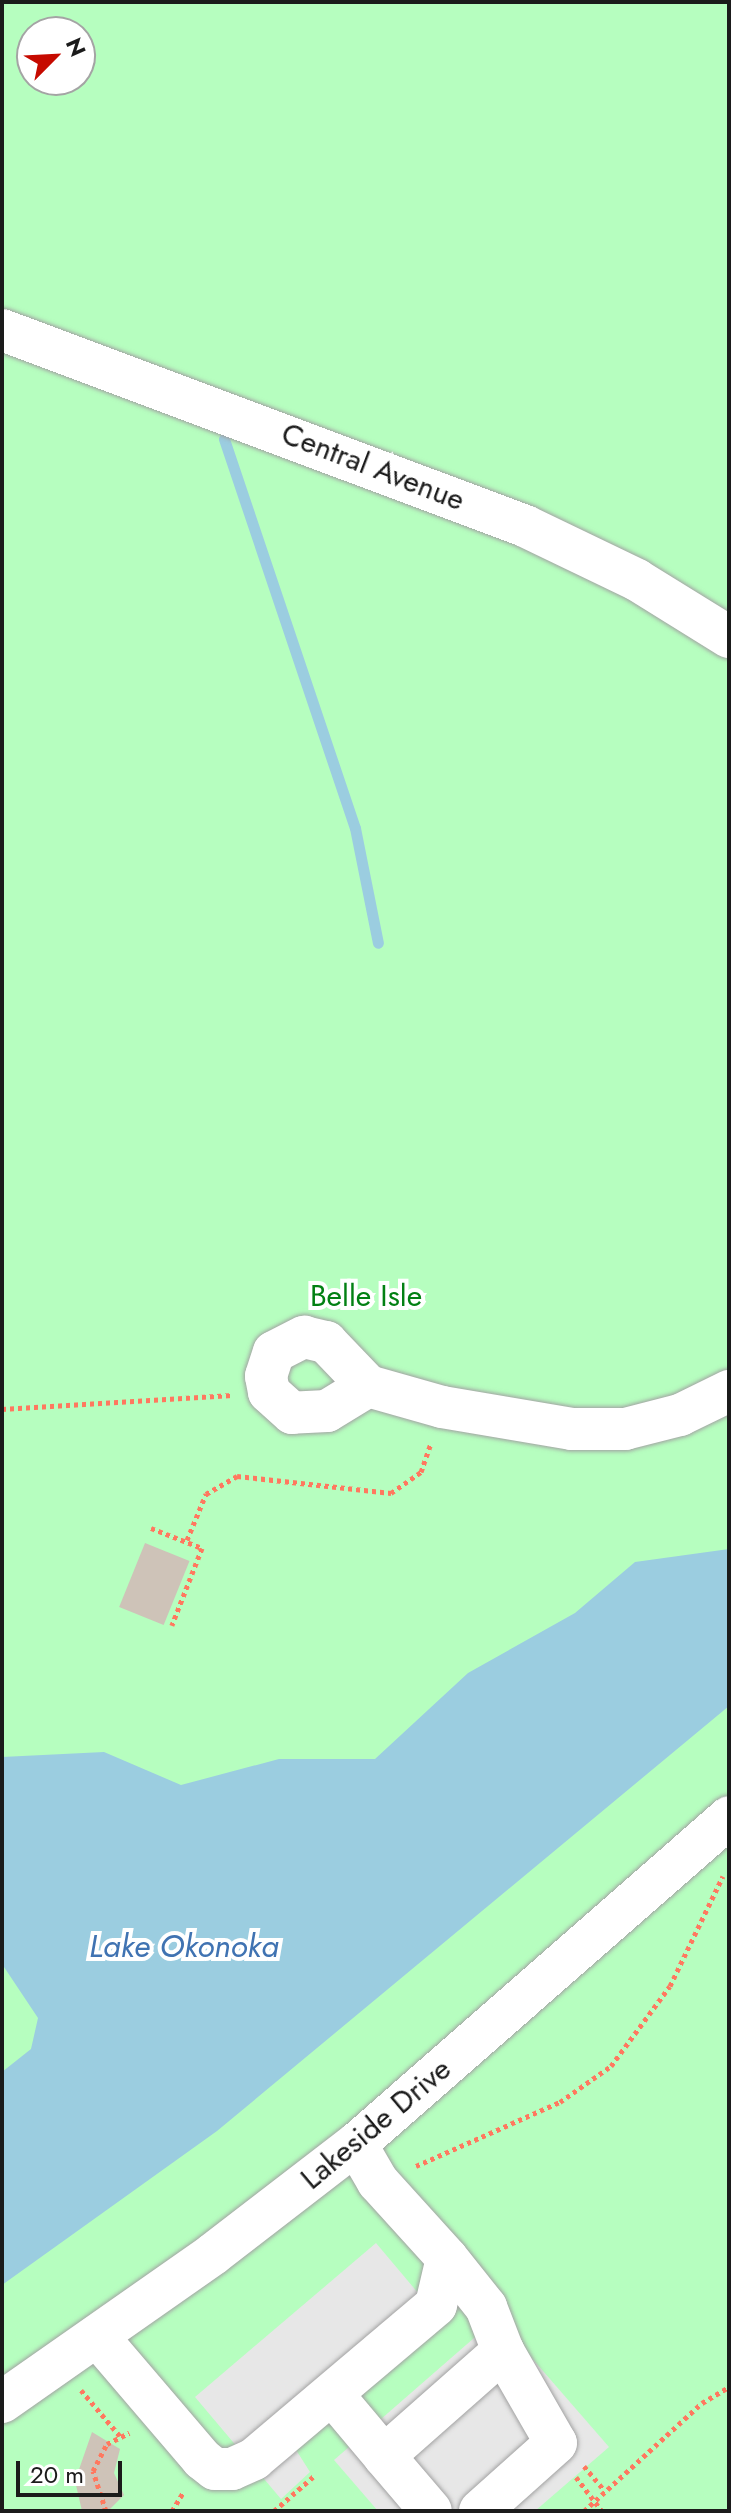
<!DOCTYPE html>
<html>
<head>
<meta charset="utf-8">
<style>
  body { margin:0 }
  #map { position:relative; width:731px; height:2513px; overflow:hidden; background:#eeeadf; font-family:Jost,sans-serif }
  div>[style] { position:absolute }
  [style*='--x'] { left:calc(var(--x)*1px); top:calc(var(--y)*1px); width:calc(var(--w)*1px); rotate:calc(var(--a)*1deg) }
  .park>* { inset:0; background:#b6febf }
  .parking>* { inset:0; background:#e7e7e7 }
  .water>* { inset:0; background:#9bcde0 }
  .stream>* { height:11px; margin:-5.5px; padding:0 5.5px; transform-origin:5.5px; border-radius:5.5px; background:#9bcde0 }
  .building>* { inset:0; background:#cec3b8; transform-origin:0 0 }
  .path>* { height:5px; margin-top:-2.5px; transform-origin:0; background:repeating-linear-gradient(90deg,#ff785f 0 4px,transparent 0 8px) }
  .roads { filter:drop-shadow(0 0 2px #a2a2a2) drop-shadow(0 0 2px #a2a2a2) }
  .minor>* { height:42px; margin:-21px; padding:0 21px; transform-origin:21px; border-radius:21px; background:#fff }
  span { translate:-50% -50%; white-space:nowrap; text-align:center; line-height:1.15; -webkit-text-stroke:8px #fff; paint-order:stroke }
  .street-label { font-size:30px; color:#1b1b1b }
  .park-label { font-size:30px; color:#028013 }
  .water-label { font-size:32px; color:#4073b2; font-style:italic }
  .frame { position:absolute; inset:0; border:4px solid #1b1b1b; pointer-events:none }
  .north { position:absolute; left:16px; top:16px; width:80px; height:80px; box-sizing:border-box; background:#fff; border:2px solid #a4a4a4; border-radius:50%; rotate:66deg; font-size:22px; font-weight:700; line-height:32px; text-align:center; color:#1b1b1b }
  .north::after { content:''; display:block; margin:auto; width:28px; height:36px; background:#c60a00; clip-path:polygon(50% 0,100% 100%,50% 72%,0 100%) }
  .scale { position:absolute; left:16px; top:2461px; width:106px; height:36px; box-sizing:border-box; border:4px solid #1b1b1b; border-top:0; padding-left:10px; font-size:24px; line-height:28px; white-space:nowrap; color:#1b1b1b; -webkit-text-stroke:6px #fff; paint-order:stroke }
</style>
</head>
<body>
<div id="map">
  <div class="park">
    <div style="clip-path:polygon(evenodd,2px 2px,729px 2px,729px 2511px,2px 2511px,2px 2px,32px 32px,80px 32px,80px 80px,32px 80px,32px 32px)"></div>
  </div>
  <div class="parking">
    <div style="clip-path:polygon(376px 2243px,424px 2300px,279px 2423px,310px 2472px,281px 2499px,195px 2397px)"></div>
    <div style="clip-path:polygon(497px 2318px,609px 2447px,535px 2511px,378px 2511px,334px 2460px)"></div>
  </div>
  <div class="water">
    <div style="clip-path:polygon(729px 1549px,729px 1706px,217px 2131px,2px 2285px,2px 2072px,31px 2049px,38px 2018px,2px 1964px,2px 1757px,104px 1752px,181px 1785px,279px 1759px,375px 1759px,468px 1673px,575px 1613px,635px 1562px)"></div>
  </div>
  <div class="stream">
    <div style="--x:224;--y:439;--w:410;--a:71.4"></div>
    <div style="--x:355;--y:828;--w:117;--a:78.7"></div>
  </div>
  <div class="building">
    <div style="left:145px;top:1543px;width:48px;height:69px;rotate:22deg"></div>
    <div style="clip-path:polygon(92px 2432px,120px 2449px,114px 2473px,124px 2495px,108px 2511px,82px 2511px,75px 2481px)"></div>
  </div>
  <div class="path">
    <div style="--x:2;--y:1409;--w:231;--a:-3.5"></div>
    <div style="--x:151;--y:1528;--w:55;--a:21.4"></div>
    <div style="--x:202;--y:1548;--w:83;--a:111.3"></div>
    <div style="--x:187;--y:1540;--w:50;--a:-67.6"></div>
    <div style="--x:206;--y:1494;--w:36;--a:-30"></div>
    <div style="--x:237;--y:1476;--w:155;--a:6.3"></div>
    <div style="--x:391;--y:1493;--w:37;--a:-35"></div>
    <div style="--x:421;--y:1472;--w:31;--a:-71"></div>
    <div style="--x:416;--y:2166;--w:158;--a:-24"></div>
    <div style="--x:560;--y:2102;--w:62;--a:-35.2"></div>
    <div style="--x:611;--y:2066;--w:99;--a:-53.6"></div>
    <div style="--x:670;--y:1986;--w:122;--a:-64.3"></div>
    <div style="--x:81;--y:2390;--w:60;--a:49.7"></div>
    <div style="--x:584;--y:2466;--w:31;--a:50"></div>
    <div style="--x:576;--y:2477;--w:43;--a:52.6"></div>
    <div style="--x:106;--y:2511;--w:42;--a:-108"></div>
    <div style="--x:93;--y:2471;--w:30;--a:-63"></div>
    <div style="--x:107;--y:2444;--w:25;--a:-27"></div>
    <div style="--x:172;--y:2511;--w:21;--a:-59"></div>
    <div style="--x:274;--y:2511;--w:53;--a:-41.2"></div>
    <div style="--x:584;--y:2511;--w:160;--a:-42.5"></div>
    <div style="--x:702;--y:2403;--w:31;--a:-31"></div>
  </div>
  <div class="roads">
    <div class="minor">
      <div style="--x:2;--y:330;--w:559;--a:20.54"></div>
      <div style="--x:525;--y:526;--w:124;--a:25.7"></div>
      <div style="--x:637;--y:580;--w:108;--a:31.8"></div>
      <div style="--x:304;--y:1337;--w:23;--a:13"></div>
      <div style="--x:326;--y:1342;--w:61;--a:46.3"></div>
      <div style="--x:368;--y:1386;--w:48;--a:148.6"></div>
      <div style="--x:327;--y:1411;--w:35;--a:177"></div>
      <div style="--x:292;--y:1413;--w:31;--a:-138"></div>
      <div style="--x:269;--y:1392;--w:16;--a:-101"></div>
      <div style="--x:266;--y:1376;--w:25;--a:-72"></div>
      <div style="--x:274;--y:1352;--w:34;--a:-27"></div>
      <div style="--x:368;--y:1386;--w:77;--a:15.8"></div>
      <div style="--x:442;--y:1407;--w:132;--a:9.6"></div>
      <div style="--x:572;--y:1429;--w:53;--a:0"></div>
      <div style="--x:625;--y:1429;--w:57;--a:-14.3"></div>
      <div style="--x:680;--y:1415;--w:55;--a:-26.1"></div>
      <div style="--x:447;--y:2258;--w:63;--a:51.5"></div>
      <div style="--x:486;--y:2307;--w:47;--a:68.9"></div>
      <div style="--x:503;--y:2351;--w:106;--a:60.1"></div>
      <div style="--x:556;--y:2443;--w:102;--a:138.2"></div>
      <div style="--x:97;--y:2336;--w:162;--a:49.5"></div>
      <div style="--x:202;--y:2459;--w:16;--a:38"></div>
      <div style="--x:215;--y:2469;--w:17;--a:0"></div>
      <div style="--x:232;--y:2469;--w:24;--a:-24"></div>
      <div style="--x:254;--y:2459;--w:238;--a:-40.2"></div>
      <div style="--x:436;--y:2305;--w:48;--a:-76.8"></div>
      <div style="--x:447;--y:2258;--w:103;--a:-132.2"></div>
      <div style="--x:378;--y:2182;--w:44;--a:-120.1"></div>
      <div style="--x:332;--y:2394;--w:81;--a:50"></div>
      <div style="--x:384;--y:2456;--w:159;--a:-41.4"></div>
      <div style="--x:2;--y:2402;--w:258;--a:-35"></div>
      <div style="--x:213;--y:2254;--w:180;--a:-37.6"></div>
      <div style="--x:356;--y:2144;--w:496;--a:-41.2"></div>
      <div style="--x:384;--y:2456;--w:72;--a:49.5"></div>
    </div>
  </div>
  <div class="street-label">
    <span style="left:373px;top:467px;rotate:21deg">Central Avenue</span>
    <span style="left:376px;top:2124px;rotate:-40deg">Lakeside Drive</span>
  </div>
  <div class="park-label">
    <span style="left:366px;top:1296px">Belle Isle</span>
  </div>
  <div class="water-label">
    <span style="left:184px;top:1946px">Lake Okonoka</span>
  </div>
  <div class="frame"></div>
  <div class="north">N</div>
  <div class="scale">20 m</div>
</div>
</body>
</html>
